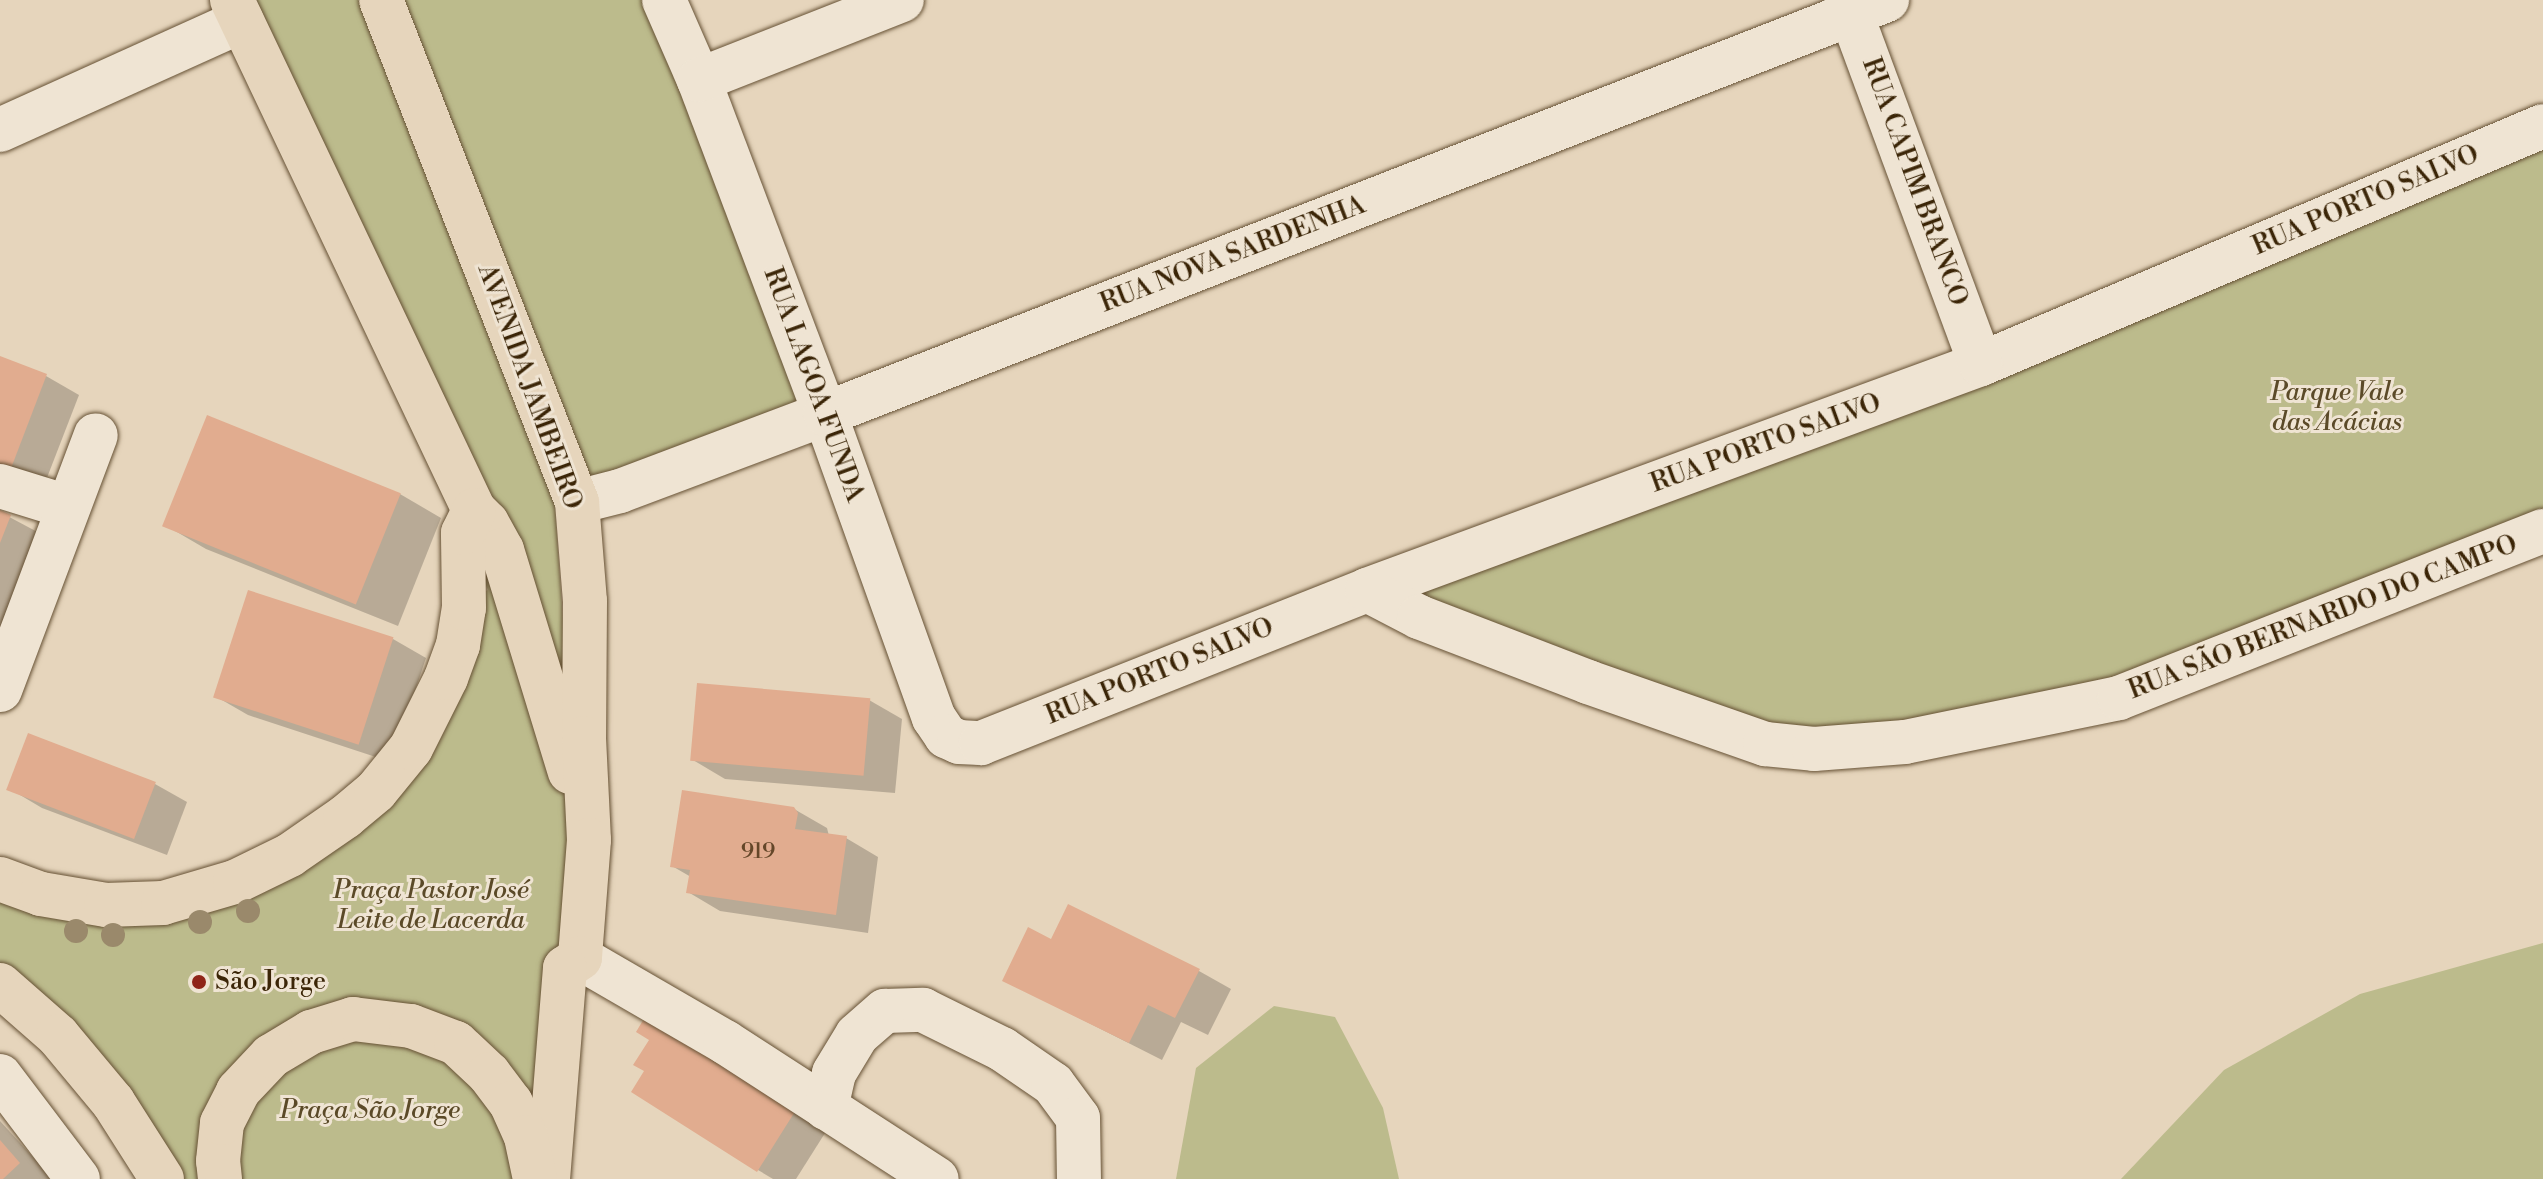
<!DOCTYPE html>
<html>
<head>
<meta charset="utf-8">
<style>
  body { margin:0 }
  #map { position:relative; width:2543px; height:1179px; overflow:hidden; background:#e6d5bc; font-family:"Libre Bodoni",serif }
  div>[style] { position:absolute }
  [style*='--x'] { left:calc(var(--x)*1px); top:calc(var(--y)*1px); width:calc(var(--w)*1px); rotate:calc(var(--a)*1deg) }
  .green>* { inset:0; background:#bcbb8c }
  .shadow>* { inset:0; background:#0003 }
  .building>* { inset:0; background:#e1ac8f; transform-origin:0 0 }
  .roads { filter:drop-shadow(0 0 2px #665134) drop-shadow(0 0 2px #665134) }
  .minor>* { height:44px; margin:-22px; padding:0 22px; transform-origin:22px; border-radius:22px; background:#efe4d3 }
  .primary>* { height:44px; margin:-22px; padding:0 22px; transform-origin:22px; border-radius:22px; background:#e6d5bc }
  .trees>* { width:24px; height:24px; margin:-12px; border-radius:50%; background:#9a896b }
  .dots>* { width:22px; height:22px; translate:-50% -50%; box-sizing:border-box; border:4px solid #efe4d3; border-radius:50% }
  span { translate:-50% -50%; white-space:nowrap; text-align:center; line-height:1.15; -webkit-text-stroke:6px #efe4d3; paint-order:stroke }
  .number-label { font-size:22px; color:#644729 }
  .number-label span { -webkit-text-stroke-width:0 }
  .street-label { font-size:26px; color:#3b2507 }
  .park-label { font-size:26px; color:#5b4a28; font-style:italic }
  .poi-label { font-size:26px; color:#3b2507 }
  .left { translate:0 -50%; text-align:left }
</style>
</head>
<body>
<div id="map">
  <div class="green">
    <div style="clip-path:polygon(239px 0,664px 0,825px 410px,555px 508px,579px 845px,539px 1179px,176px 1179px,0 966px,0 874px,150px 892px,299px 839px,410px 735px,461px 604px,488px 590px)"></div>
    <div style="clip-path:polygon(2543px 127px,2543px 524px,2122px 692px,1791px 758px,1360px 602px)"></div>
    <div style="clip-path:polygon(2543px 943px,2543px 1179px,2121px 1179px,2224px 1070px,2360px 994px)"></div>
    <div style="clip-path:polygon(1274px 1006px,1335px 1017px,1383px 1108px,1399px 1179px,1176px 1179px,1196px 1068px)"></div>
  </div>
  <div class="shadow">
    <div style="clip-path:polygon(0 359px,46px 376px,79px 395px,38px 501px,0 487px)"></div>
    <div style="clip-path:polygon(400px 494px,441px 518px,398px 626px,206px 549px,165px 525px)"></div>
    <div style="clip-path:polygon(0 512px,43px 535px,0 628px)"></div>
    <div style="clip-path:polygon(393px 639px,426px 658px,391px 762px,248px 715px,215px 696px)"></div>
    <div style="clip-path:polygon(869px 700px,902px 719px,895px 793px,725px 779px,693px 760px)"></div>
    <div style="clip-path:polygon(155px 784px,187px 802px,167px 855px,42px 808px,10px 789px)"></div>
    <div style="clip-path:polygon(794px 809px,827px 828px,829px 836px,846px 838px,878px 857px,868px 933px,720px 911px,688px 892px,691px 877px,672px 866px)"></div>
    <div style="clip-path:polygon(1199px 971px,1231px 989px,1208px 1035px,1181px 1022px,1162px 1060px,1004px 980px)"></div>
    <div style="clip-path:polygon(647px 1071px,832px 1122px,796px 1179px,773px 1179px,758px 1170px)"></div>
    <div style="clip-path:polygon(0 1121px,53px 1179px,0 1179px)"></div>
  </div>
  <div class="building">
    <div style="clip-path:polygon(0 356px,47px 374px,5px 484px,0 482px)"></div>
    <div style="left:207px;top:415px;width:209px;height:120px;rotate:22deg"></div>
    <div style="clip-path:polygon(0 510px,11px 515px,0 543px)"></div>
    <div style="left:248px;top:590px;width:153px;height:113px;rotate:18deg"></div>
    <div style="left:697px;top:683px;width:174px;height:78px;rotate:5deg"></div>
    <div style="left:28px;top:733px;width:137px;height:61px;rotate:21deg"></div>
    <div style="clip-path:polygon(682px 790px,794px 807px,798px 813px,795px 829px,847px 836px,836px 915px,686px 893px,690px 870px,670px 867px)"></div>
    <div style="clip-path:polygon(1068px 904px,1200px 969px,1175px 1018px,1148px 1005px,1129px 1043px,1002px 981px,1028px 927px,1051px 939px)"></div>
    <div style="clip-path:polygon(651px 1007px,801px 1102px,757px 1172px,631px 1092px,644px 1071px,633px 1065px,649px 1040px,636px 1032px)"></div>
    <div style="clip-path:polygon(0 1140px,20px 1163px,3px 1179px,0 1179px)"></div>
  </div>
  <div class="roads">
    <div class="minor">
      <div style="--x:664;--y:0;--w:87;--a:66.4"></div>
      <div style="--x:699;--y:80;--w:357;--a:69.3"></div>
      <div style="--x:825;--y:414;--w:323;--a:70.3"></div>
      <div style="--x:934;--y:718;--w:22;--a:56"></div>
      <div style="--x:946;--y:736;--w:14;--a:25"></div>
      <div style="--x:959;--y:742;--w:22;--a:3"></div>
      <div style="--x:981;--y:743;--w:415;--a:-21.6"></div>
      <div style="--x:1367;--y:590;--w:654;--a:-20.21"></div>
      <div style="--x:1981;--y:364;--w:610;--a:-22.95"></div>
      <div style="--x:1846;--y:0;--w:388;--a:69.7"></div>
      <div style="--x:699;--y:80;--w:218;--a:-21.5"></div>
      <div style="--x:0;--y:130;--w:265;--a:-24.3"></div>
      <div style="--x:0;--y:486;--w:71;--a:17.2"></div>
      <div style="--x:577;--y:502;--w:44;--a:-14.3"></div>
      <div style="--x:620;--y:491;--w:219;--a:-20.6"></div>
      <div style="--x:825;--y:414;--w:1140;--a:-21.3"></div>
      <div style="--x:1367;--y:590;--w:59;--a:27.4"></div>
      <div style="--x:1419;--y:617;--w:181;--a:21"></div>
      <div style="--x:1588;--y:682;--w:188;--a:19.3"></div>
      <div style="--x:1765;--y:744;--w:49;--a:5.8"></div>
      <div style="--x:1814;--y:749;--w:91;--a:-4.4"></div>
      <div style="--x:1905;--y:742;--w:218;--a:-11.6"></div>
      <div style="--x:2119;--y:698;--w:456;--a:-21.5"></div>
      <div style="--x:0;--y:690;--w:272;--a:-69.4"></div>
      <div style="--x:580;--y:958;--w:168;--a:30.1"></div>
      <div style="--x:725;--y:1042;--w:252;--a:32.9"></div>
      <div style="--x:0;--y:1076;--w:129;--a:52.9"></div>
      <div style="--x:826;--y:1108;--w:36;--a:-77"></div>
      <div style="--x:834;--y:1073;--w:44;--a:-58.8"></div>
      <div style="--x:857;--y:1035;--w:37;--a:-41"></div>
      <div style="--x:885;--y:1011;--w:38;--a:-2"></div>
      <div style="--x:923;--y:1010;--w:88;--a:26.3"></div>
      <div style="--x:1002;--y:1049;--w:62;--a:34.5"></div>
      <div style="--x:1053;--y:1084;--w:42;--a:53.7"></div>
      <div style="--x:1078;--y:1118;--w:61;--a:89.1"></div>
    </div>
    <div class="primary">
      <div style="--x:232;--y:0;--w:565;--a:64.62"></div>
      <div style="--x:474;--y:510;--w:18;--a:45"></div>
      <div style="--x:487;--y:523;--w:31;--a:61"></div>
      <div style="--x:502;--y:550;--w:232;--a:73"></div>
      <div style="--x:381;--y:0;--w:539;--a:68.67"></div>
      <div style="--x:577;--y:502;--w:99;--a:85.4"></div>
      <div style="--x:585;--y:601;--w:137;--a:90.4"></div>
      <div style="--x:584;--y:738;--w:102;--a:87.2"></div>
      <div style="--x:589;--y:840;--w:118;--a:94.4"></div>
      <div style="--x:580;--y:958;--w:18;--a:146"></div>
      <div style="--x:565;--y:968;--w:212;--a:94.6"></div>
      <div style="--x:0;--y:879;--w:44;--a:20.1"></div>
      <div style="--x:41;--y:894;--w:66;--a:9.6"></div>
      <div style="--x:106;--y:905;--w:57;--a:-2"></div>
      <div style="--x:163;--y:903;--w:75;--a:-16.3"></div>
      <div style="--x:235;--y:882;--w:61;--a:-26.1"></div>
      <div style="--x:290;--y:855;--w:67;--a:-34.6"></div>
      <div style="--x:345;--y:817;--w:40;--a:-40"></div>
      <div style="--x:376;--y:791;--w:55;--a:-50.9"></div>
      <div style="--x:411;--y:748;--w:78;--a:-63.4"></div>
      <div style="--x:446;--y:678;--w:35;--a:-70"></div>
      <div style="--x:458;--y:645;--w:37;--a:-81"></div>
      <div style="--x:464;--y:608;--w:75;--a:-90.8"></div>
      <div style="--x:463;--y:533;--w:25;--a:-64"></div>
      <div style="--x:0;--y:985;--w:77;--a:41.3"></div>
      <div style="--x:58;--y:1036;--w:86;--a:50.2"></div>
      <div style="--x:113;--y:1102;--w:91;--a:57.5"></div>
      <div style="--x:220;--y:1179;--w:18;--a:-96"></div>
      <div style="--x:218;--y:1161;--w:38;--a:-84"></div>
      <div style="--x:222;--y:1123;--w:36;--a:-63"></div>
      <div style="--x:238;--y:1091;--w:48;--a:-46.7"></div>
      <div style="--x:271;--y:1056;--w:47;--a:-31"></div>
      <div style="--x:311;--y:1032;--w:44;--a:-17.2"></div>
      <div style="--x:353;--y:1019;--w:58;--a:6.9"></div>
      <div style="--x:411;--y:1026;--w:48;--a:20.7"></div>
      <div style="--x:456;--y:1043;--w:45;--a:43.2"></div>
      <div style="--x:489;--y:1074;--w:36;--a:53"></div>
      <div style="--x:511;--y:1103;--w:37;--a:66"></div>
      <div style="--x:526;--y:1137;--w:43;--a:77.9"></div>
    </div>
  </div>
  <div class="trees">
    <div style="left:248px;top:911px"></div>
    <div style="left:200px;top:922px"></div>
    <div style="left:76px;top:931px"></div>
    <div style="left:113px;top:935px"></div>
  </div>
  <div class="dots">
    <div style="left:199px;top:982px;background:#8f2418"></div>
  </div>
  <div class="number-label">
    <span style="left:758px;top:852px">919</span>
  </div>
  <div class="street-label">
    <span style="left:1914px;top:182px;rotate:70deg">RUA CAPIM BRANCO</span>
    <span style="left:2366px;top:201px;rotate:-23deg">RUA PORTO SALVO</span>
    <span style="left:1233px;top:255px;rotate:-21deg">RUA NOVA SARDENHA</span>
    <span style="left:813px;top:385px;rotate:70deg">RUA LAGOA FUNDA</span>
    <span style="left:529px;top:387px;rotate:70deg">AVENIDA JAMBEIRO</span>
    <span style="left:1766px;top:444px;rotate:-20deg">RUA PORTO SALVO</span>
    <span style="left:2323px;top:618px;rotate:-21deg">RUA SÃO BERNARDO DO CAMPO</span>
    <span style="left:1160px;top:672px;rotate:-22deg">RUA PORTO SALVO</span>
  </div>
  <div class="park-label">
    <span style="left:2337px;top:408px">Parque Vale<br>das Acácias</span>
    <span style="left:431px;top:906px">Praça Pastor José<br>Leite de Lacerda</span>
    <span style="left:370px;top:1111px">Praça São Jorge</span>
  </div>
  <div class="poi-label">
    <span class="left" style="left:215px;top:982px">São Jorge</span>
  </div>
</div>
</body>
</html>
